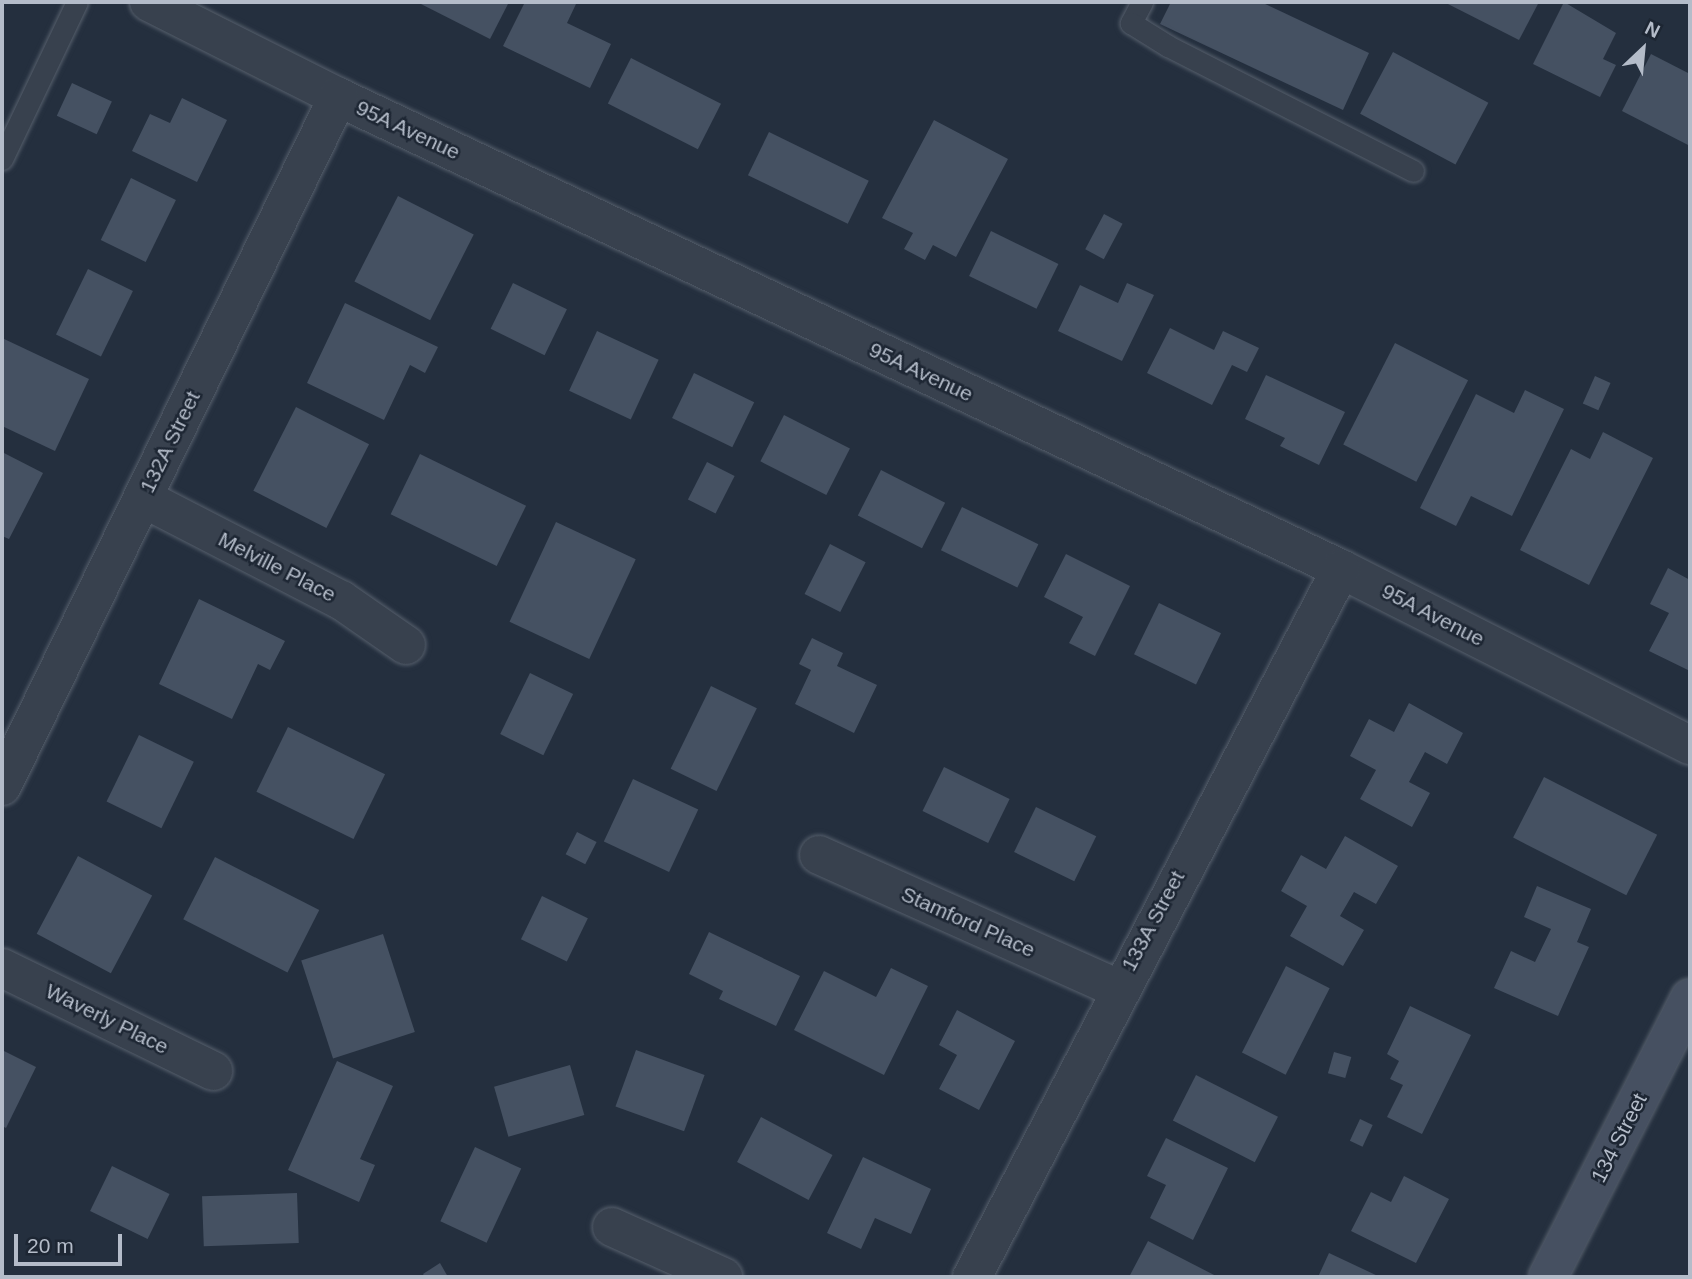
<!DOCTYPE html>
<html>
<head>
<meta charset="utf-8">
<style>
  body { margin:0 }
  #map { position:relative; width:1692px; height:1279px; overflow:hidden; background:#242f3e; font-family:Helvetica,sans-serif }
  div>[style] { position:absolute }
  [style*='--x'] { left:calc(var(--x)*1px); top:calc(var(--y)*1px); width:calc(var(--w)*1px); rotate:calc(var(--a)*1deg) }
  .building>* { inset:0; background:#455162; transform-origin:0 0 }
  .roads { filter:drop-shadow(0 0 2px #565f6c) drop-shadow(0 0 2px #565f6c) }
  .lane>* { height:21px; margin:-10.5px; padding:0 10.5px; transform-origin:10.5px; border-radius:10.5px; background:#38414e }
  .street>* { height:38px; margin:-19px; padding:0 19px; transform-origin:19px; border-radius:19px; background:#38414e }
  .secondary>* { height:38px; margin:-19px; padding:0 19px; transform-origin:19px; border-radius:19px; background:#465061 }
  span { translate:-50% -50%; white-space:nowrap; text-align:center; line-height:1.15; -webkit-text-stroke:5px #1d2633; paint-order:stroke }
  .street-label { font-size:21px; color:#b4bcc9 }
  .frame { position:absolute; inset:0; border:4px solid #b4bcc9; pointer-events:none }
  .north { position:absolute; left:1608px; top:14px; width:70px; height:70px; -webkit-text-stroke:5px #1d2633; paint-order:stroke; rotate:26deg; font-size:19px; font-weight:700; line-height:28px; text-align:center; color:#b4bcc9 }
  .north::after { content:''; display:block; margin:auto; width:24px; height:32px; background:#b4bcc9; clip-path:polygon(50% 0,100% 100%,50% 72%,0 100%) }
  .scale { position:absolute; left:14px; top:1234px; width:108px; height:32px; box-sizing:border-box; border:4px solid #b4bcc9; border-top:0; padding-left:9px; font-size:21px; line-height:24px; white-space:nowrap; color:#b4bcc9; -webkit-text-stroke:5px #1d2633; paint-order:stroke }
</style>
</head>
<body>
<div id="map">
  <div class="building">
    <div style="clip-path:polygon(417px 2px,509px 2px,490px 39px)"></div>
    <div style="clip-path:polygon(525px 2px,576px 4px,567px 23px,611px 44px,590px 88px,503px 46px)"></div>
    <div style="clip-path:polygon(1171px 2px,1261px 2px,1369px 53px,1343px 110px,1160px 24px)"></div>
    <div style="clip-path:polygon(1444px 2px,1539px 2px,1519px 40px)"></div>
    <div style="clip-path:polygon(1564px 2px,1616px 33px,1603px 59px,1616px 65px,1600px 97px,1533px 64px)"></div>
    <div style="left:1393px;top:52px;width:108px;height:70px;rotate:28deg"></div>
    <div style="clip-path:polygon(1651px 54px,1690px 74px,1690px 146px,1622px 111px)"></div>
    <div style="left:631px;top:58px;width:101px;height:51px;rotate:27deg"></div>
    <div style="left:72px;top:83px;width:44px;height:36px;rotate:25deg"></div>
    <div style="clip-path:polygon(182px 98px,227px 120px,197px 182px,132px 151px,150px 114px,170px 123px)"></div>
    <div style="clip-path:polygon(934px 120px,1008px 159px,956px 257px,933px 245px,925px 260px,904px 249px,913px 233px,882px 218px)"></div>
    <div style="left:769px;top:132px;width:111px;height:48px;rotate:26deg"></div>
    <div style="left:131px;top:178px;width:50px;height:69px;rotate:26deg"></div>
    <div style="left:398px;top:196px;width:85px;height:96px;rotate:27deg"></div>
    <div style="left:1104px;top:214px;width:21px;height:40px;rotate:28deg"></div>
    <div style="left:991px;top:231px;width:75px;height:50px;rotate:26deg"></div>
    <div style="left:88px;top:269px;width:50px;height:73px;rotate:26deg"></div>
    <div style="left:513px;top:283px;width:60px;height:51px;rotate:26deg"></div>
    <div style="clip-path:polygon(1127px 283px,1154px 295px,1122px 361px,1058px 331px,1080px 285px,1118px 303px)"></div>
    <div style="clip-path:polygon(345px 303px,438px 347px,425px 373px,410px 365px,384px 420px,307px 383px)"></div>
    <div style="clip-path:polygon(1170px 328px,1214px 350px,1223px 331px,1259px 348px,1247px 372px,1232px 365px,1212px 405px,1147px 373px)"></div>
    <div style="left:597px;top:331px;width:68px;height:66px;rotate:25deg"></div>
    <div style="clip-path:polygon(2px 338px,89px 379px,55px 451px,2px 426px)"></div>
    <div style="left:1395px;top:343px;width:82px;height:114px;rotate:27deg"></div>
    <div style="left:694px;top:373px;width:67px;height:50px;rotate:26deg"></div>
    <div style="clip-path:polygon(1266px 375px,1345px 412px,1319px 465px,1280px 446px,1285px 438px,1245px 419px)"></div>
    <div style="left:1595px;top:376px;width:17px;height:30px;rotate:24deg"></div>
    <div style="clip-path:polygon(1525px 390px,1564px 409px,1512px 516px,1471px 496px,1456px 526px,1420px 508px,1476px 394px,1514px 413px)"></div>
    <div style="left:296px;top:407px;width:82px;height:94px;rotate:27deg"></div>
    <div style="left:784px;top:415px;width:74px;height:52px;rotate:27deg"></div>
    <div style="clip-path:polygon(1603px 432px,1653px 458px,1589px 585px,1520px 550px,1571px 449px,1590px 459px)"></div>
    <div style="clip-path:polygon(2px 452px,43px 473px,9px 539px,2px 536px)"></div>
    <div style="left:420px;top:454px;width:118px;height:67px;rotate:26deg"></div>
    <div style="left:707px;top:462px;width:31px;height:42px;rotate:27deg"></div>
    <div style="left:881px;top:470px;width:72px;height:51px;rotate:27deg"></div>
    <div style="left:962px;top:507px;width:85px;height:48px;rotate:26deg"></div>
    <div style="left:556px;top:522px;width:88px;height:110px;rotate:25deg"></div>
    <div style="left:830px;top:544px;width:40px;height:56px;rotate:27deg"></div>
    <div style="clip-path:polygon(1066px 554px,1130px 586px,1095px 656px,1069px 643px,1083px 617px,1044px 597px)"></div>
    <div style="clip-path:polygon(1668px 568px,1690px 580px,1690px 671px,1649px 651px,1669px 613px,1650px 604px)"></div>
    <div style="clip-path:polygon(199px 599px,285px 641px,270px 670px,258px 664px,232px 719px,159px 684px)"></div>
    <div style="left:1159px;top:603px;width:69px;height:57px;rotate:26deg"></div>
    <div style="clip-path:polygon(812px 638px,843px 653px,837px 666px,877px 685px,854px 733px,795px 704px,811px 670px,799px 664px)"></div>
    <div style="left:530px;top:673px;width:48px;height:68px;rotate:26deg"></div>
    <div style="left:711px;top:686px;width:51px;height:92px;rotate:26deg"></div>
    <div style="clip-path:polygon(1409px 703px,1463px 733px,1447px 764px,1425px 752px,1409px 782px,1430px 793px,1412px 827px,1360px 799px,1376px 770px,1350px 756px,1369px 719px,1394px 732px)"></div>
    <div style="left:288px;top:727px;width:108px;height:72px;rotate:26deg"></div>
    <div style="left:139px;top:735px;width:61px;height:74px;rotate:26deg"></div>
    <div style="left:944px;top:767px;width:73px;height:49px;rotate:26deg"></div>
    <div style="left:1544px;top:777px;width:127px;height:68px;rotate:27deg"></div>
    <div style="left:633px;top:779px;width:72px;height:69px;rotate:25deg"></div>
    <div style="left:1036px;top:807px;width:67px;height:50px;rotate:26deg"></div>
    <div style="left:577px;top:832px;width:22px;height:25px;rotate:27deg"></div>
    <div style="clip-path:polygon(1345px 836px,1398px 866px,1376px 904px,1354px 892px,1340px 916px,1364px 930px,1343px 966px,1290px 936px,1307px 906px,1281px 891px,1301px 855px,1326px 869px)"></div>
    <div style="left:78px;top:856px;width:84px;height:88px;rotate:28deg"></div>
    <div style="left:215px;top:857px;width:117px;height:70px;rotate:27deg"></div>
    <div style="clip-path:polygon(1537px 886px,1591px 909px,1577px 942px,1589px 947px,1558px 1016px,1494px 988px,1511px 951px,1535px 962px,1551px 929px,1524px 917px)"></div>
    <div style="left:542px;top:896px;width:51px;height:48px;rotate:26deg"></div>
    <div style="clip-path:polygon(709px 932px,800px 976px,776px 1026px,719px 999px,723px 991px,689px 974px)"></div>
    <div style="left:383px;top:934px;width:103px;height:86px;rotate:72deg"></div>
    <div style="left:1286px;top:966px;width:49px;height:97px;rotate:27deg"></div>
    <div style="clip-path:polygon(891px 968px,928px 986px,884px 1075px,794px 1030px,824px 971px,876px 997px)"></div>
    <div style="clip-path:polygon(1410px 1006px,1471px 1035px,1422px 1134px,1387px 1117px,1403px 1085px,1390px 1079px,1399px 1061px,1387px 1054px)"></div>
    <div style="clip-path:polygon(957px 1010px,1015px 1041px,979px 1110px,939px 1089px,957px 1055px,939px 1045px)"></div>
    <div style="clip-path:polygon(2px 1050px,36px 1067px,6px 1128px,2px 1126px)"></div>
    <div style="left:636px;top:1050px;width:73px;height:60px;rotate:20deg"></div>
    <div style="left:1334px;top:1052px;width:18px;height:22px;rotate:16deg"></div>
    <div style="clip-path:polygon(337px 1061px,393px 1086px,360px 1159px,375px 1165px,359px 1202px,288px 1170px)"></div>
    <div style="left:570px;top:1065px;width:52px;height:79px;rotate:74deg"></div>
    <div style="left:1196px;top:1075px;width:92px;height:51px;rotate:27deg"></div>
    <div style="left:761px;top:1117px;width:81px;height:51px;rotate:28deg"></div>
    <div style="left:1360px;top:1119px;width:14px;height:24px;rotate:25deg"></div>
    <div style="clip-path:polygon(1166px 1138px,1228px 1168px,1193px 1240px,1150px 1218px,1166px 1185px,1147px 1176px)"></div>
    <div style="left:475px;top:1147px;width:51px;height:82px;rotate:25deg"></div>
    <div style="clip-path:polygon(863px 1157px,931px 1189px,911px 1234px,875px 1218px,861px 1249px,827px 1233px)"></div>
    <div style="left:112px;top:1166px;width:64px;height:50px;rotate:26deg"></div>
    <div style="clip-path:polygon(1404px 1176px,1449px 1199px,1416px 1263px,1351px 1231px,1371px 1192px,1391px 1202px)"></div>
    <div style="left:297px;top:1193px;width:50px;height:95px;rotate:88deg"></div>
    <div style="clip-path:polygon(1148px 1241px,1218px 1277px,1129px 1277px)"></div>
    <div style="clip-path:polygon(1329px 1253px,1380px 1277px,1318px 1277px)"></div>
    <div style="clip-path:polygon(440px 1263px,448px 1277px,425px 1277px,423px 1274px)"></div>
  </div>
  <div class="roads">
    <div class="lane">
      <div style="--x:1142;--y:2;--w:24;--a:118"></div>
      <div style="--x:1131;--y:23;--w:44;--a:31.9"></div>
      <div style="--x:1168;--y:46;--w:275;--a:27"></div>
      <div style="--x:2;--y:159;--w:174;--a:-64.5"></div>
    </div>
    <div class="street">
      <div style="--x:149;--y:2;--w:212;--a:26.7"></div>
      <div style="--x:338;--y:97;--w:1109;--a:25.2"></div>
      <div style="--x:1341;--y:569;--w:391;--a:26.8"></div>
      <div style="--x:143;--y:498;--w:223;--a:27.3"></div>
      <div style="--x:341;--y:600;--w:79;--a:34.7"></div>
      <div style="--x:2;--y:786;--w:767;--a:-64"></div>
      <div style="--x:819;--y:855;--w:326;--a:24.1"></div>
      <div style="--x:2;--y:968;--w:235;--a:26"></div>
      <div style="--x:612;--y:1227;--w:122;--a:24.2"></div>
      <div style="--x:972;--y:1277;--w:798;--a:-62.47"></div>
    </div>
    <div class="secondary">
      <div style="--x:1548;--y:1277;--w:313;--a:-63"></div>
    </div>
  </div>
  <div class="street-label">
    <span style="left:408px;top:130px;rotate:25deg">95A Avenue</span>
    <span style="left:921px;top:372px;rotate:25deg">95A Avenue</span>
    <span style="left:170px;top:442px;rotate:-64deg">132A Street</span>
    <span style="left:277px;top:567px;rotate:27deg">Melville Place</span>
    <span style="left:1433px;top:615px;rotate:27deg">95A Avenue</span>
    <span style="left:1153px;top:921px;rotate:-62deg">133A Street</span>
    <span style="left:968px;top:922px;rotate:24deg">Stamford Place</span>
    <span style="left:107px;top:1019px;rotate:26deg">Waverly Place</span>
    <span style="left:1619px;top:1138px;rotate:-63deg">134 Street</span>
  </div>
  <div class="frame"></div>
  <div class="north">N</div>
  <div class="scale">20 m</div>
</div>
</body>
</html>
